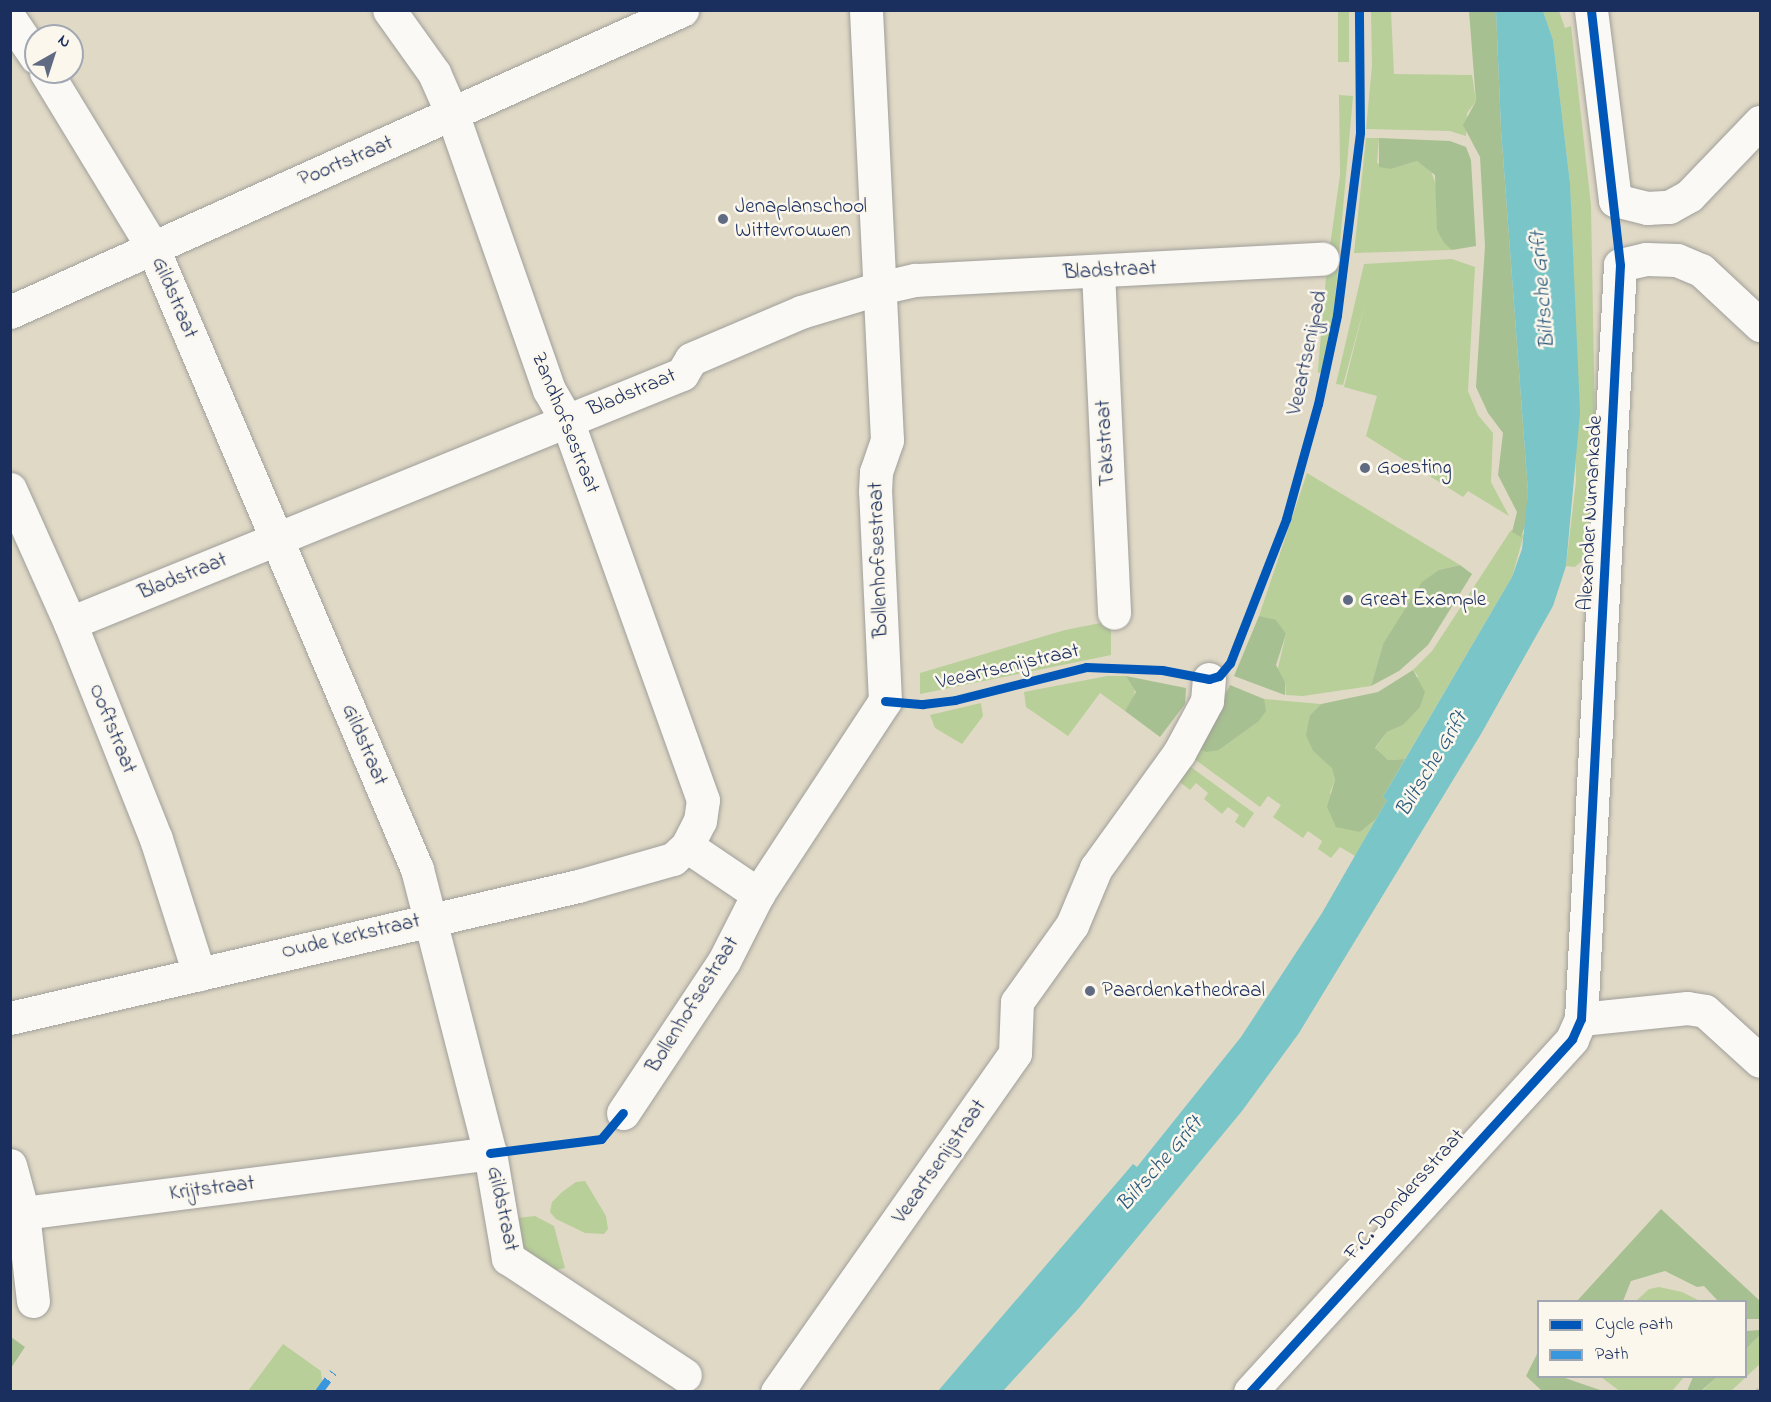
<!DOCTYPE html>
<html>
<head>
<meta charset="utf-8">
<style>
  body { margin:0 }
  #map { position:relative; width:1771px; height:1402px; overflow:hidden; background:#e0d9c6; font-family:"Indie Flower",sans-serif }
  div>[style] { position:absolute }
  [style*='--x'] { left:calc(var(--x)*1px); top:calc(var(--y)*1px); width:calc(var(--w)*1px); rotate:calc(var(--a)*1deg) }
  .green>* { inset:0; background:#b8cf99; transform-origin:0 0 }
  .forest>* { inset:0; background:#a7c091 }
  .water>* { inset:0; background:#7ac5c7 }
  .roads { filter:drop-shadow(0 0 2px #a09f9a) drop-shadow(0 0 2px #a09f9a) }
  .minor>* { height:33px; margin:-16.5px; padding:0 16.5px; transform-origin:16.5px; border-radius:16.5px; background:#faf9f6 }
  .rail>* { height:7px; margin-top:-3.5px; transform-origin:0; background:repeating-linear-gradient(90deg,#fbf7ec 0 14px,#b5b6b8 0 28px); box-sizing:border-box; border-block:2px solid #b5b6b8 }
  .quiet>* { height:8px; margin-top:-4px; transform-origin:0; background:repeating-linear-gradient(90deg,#3a97de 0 15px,transparent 0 23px) }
  .cycleway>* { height:9px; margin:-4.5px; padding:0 4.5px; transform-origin:4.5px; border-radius:4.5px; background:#0057b8 }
  .dots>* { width:16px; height:16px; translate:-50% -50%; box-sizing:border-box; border:3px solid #fbf7ec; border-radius:50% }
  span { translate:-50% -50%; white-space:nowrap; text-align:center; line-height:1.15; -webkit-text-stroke:5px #fbf7ec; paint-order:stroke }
  .street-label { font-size:21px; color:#1b2f5e }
  .poi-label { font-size:21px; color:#1b2f5e }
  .left { translate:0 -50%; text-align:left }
  .water-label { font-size:22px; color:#2b597e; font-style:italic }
  .frame { position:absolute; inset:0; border:12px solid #1b2f5e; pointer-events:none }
  .legend { position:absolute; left:1537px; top:1300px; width:210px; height:78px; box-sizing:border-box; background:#fbf7ec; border:2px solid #a1a7b3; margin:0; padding:8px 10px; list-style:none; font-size:18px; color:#1b2f5e }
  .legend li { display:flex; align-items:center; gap:12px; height:30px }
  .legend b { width:30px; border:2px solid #a1a7b3 }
  .north { position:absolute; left:24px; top:24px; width:60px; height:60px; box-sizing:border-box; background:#fbf7ec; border:2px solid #a1a7b3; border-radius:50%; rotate:39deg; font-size:16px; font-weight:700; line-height:24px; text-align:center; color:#1b2f5e }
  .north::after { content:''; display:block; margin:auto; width:21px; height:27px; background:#606a82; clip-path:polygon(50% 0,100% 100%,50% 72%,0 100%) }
</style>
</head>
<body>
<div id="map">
  <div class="green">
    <div style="left:1338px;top:11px;width:11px;height:51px"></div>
    <div style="clip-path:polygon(1371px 11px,1391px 11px,1394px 74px,1472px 75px,1476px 101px,1467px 113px,1466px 136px,1450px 131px,1366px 129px,1372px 66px)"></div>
    <div style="clip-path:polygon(1543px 11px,1559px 11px,1565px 28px,1571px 26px,1591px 205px,1595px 425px,1587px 556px,1575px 567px,1566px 566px,1576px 481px,1570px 183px,1553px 40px)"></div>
    <div style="clip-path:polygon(1339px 95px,1353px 96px,1339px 254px,1329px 253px,1340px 175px)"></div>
    <div style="clip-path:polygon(1366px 138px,1379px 138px,1377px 163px,1391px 169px,1417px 161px,1430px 168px,1438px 191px,1437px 230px,1452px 250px,1354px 253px)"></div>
    <div style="clip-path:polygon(1452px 259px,1475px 267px,1468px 391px,1478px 415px,1493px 433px,1491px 482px,1509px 516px,1468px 491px,1463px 497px,1366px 436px,1377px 396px,1344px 387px,1365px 304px,1343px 385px,1336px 384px,1364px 264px)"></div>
    <div style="left:1327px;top:266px;width:11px;height:107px;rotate:5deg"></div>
    <div style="clip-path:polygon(1307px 473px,1460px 565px,1439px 570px,1383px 644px,1371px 686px,1303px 696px,1286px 695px,1285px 682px,1277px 672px,1286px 634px,1259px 616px)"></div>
    <div style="clip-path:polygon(1511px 530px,1521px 536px,1524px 534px,1512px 577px,1405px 759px,1388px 760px,1375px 749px,1387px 732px,1403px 725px,1418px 676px,1413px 670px,1432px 651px)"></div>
    <div style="clip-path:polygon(1111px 621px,1111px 655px,920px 694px,920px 673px,1065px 630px)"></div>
    <div style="clip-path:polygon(1107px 676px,1126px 676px,1135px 686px,1134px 698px,1125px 711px,1100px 693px,1068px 736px,1026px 707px,1024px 692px)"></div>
    <div style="clip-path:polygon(1264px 699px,1321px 704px,1310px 715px,1313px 751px,1332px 767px,1335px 780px,1330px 793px,1360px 832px,1376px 819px,1355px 856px,1340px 847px,1331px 858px,1318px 849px,1322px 841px,1308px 831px,1303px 838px,1273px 817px,1281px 805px,1268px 796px,1260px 807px,1193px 758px,1199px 748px,1219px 750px,1258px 722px)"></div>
    <div style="clip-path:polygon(981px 703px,983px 716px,962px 744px,935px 728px,930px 715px)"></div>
    <div style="clip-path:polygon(1188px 765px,1254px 813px,1244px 828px,1235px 822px,1239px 815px,1228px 807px,1222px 814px,1204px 799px,1208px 793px,1196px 783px,1190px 790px,1177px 780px)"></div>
    <div style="clip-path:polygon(585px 1181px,606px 1216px,608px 1229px,604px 1234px,585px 1233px,556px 1219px,550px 1212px,552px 1202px,562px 1192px,576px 1182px)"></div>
    <div style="clip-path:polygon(535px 1216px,554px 1226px,565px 1268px,552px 1271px,521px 1250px,517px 1218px)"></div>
    <div style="clip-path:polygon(1659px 1287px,1682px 1292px,1700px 1301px,1636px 1301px,1649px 1289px)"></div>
    <div style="clip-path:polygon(1760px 1335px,1760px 1364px,1731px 1391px,1701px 1392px,1717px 1377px,1746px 1376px,1746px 1349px)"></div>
    <div style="clip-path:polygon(283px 1344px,321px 1371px,322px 1382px,315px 1391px,248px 1391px)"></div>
    <div style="clip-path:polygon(1601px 1377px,1684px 1376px,1684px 1377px,1672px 1391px,1621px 1392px)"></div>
  </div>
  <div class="forest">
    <div style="clip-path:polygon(1469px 11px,1496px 11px,1501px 129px,1528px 492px,1526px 523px,1521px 537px,1512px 532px,1517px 512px,1498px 475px,1503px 433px,1488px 413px,1476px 387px,1485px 246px,1480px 157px,1463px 125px,1476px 101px)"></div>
    <div style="clip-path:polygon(1379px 138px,1450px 141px,1466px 147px,1471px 160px,1476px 246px,1452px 250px,1444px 243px,1437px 230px,1435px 175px,1417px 161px,1391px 169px,1379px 167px)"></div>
    <div style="clip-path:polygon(1460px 565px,1472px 574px,1428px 645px,1399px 671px,1371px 686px,1383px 644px,1422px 582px,1439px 570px)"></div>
    <div style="clip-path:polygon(1259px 616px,1276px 620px,1286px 634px,1276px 665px,1285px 682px,1285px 695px,1234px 676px)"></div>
    <div style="clip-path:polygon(1413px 670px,1425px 692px,1420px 707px,1403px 725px,1387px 732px,1375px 748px,1388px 760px,1405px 759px,1383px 797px,1387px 800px,1376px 819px,1360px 832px,1336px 827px,1327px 807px,1335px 780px,1332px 768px,1313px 751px,1306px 735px,1310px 715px,1321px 704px,1378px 692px)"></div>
    <div style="clip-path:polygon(1126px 676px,1186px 688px,1185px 704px,1160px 737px,1125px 711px,1136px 692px)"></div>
    <div style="clip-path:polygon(1230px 685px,1264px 699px,1266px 711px,1258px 722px,1219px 750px,1206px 752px,1199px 748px)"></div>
    <div style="clip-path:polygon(1661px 1209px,1760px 1301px,1760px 1319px,1746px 1319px,1746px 1302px,1718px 1301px,1704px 1286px,1697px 1287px,1665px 1271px,1631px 1281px,1623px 1301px,1577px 1301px)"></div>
    <div style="clip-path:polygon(1760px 1330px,1760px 1335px,1746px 1349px,1746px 1331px)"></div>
    <div style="clip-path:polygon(11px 1337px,25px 1347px,11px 1368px)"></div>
    <div style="clip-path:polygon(1538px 1352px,1538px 1376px,1562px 1377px,1603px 1391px,1542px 1391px,1526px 1376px)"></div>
    <div style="clip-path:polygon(1693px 1377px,1693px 1376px,1717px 1377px,1701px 1391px,1687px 1391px)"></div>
  </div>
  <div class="water">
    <div style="clip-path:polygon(1496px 11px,1543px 11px,1553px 40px,1570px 183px,1580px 413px,1566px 566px,1553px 606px,1481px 734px,1299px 1033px,1242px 1111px,1079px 1308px,1003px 1391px,938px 1391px,1133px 1164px,1137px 1167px,1241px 1037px,1322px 913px,1387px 800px,1383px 797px,1512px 577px,1522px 549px,1528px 492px,1501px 129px)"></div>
  </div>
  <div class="roads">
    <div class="minor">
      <div style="--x:1591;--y:10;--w:192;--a:82.8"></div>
      <div style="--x:1615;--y:200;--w:33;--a:14"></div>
      <div style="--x:1647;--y:208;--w:22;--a:-3"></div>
      <div style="--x:1669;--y:207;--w:23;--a:-29"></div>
      <div style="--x:1689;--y:196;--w:103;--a:-46.2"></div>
      <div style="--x:10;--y:19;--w:46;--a:55.6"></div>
      <div style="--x:46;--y:72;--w:204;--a:58.7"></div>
      <div style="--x:152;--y:246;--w:677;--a:66.96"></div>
      <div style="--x:417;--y:869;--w:293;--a:75.6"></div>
      <div style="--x:490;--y:1153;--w:107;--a:80.3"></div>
      <div style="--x:508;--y:1258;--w:212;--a:33.5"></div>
      <div style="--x:1098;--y:272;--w:341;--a:87.3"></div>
      <div style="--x:10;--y:312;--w:737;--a:-24.2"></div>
      <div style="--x:10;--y:489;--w:147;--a:65.9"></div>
      <div style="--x:70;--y:623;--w:232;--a:68.3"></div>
      <div style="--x:156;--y:839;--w:142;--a:72.3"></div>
      <div style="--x:70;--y:623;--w:661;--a:-22.14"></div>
      <div style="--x:682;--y:374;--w:17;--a:-59"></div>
      <div style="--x:691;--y:359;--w:120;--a:-23.1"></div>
      <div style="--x:801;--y:312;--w:83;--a:-16.9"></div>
      <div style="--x:880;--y:288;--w:37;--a:-13"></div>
      <div style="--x:916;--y:280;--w:407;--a:-3"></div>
      <div style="--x:687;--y:846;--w:86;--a:34.1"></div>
      <div style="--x:10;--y:1018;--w:583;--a:-13.08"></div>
      <div style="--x:578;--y:886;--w:99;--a:-15.9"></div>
      <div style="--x:673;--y:859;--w:19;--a:-43"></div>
      <div style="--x:687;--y:846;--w:28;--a:-63"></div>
      <div style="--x:700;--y:821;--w:21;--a:-82"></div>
      <div style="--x:703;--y:800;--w:403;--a:-109.7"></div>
      <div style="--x:567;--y:421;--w:36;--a:-120"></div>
      <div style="--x:549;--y:390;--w:290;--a:-109.3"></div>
      <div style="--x:453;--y:116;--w:47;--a:-113.8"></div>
      <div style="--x:434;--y:73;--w:77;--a:-125.5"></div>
      <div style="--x:1581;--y:1019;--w:107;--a:-5.9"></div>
      <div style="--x:1687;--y:1008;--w:18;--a:9"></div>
      <div style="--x:1705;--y:1011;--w:74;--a:42.3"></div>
      <div style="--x:623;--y:1113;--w:182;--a:-56.4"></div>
      <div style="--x:724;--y:961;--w:75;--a:-63.1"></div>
      <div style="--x:758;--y:894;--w:231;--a:-56.7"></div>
      <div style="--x:885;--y:701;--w:210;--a:-92.7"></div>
      <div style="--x:875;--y:491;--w:19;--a:-87"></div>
      <div style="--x:876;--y:472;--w:34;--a:-71"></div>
      <div style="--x:887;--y:440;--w:431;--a:-92.8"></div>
      <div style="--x:10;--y:1165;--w:50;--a:74.8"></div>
      <div style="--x:33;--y:1301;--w:89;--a:-96.5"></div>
      <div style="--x:23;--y:1213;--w:471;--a:-7.3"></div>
      <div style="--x:777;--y:1392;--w:414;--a:-54.9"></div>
      <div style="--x:1015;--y:1053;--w:51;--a:-87.8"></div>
      <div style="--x:1017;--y:1002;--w:95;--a:-54.5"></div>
      <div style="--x:1072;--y:925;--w:62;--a:-67.2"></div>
      <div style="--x:1096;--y:868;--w:142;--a:-54.2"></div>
      <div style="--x:1179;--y:753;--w:59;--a:-61.7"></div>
      <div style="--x:1207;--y:701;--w:22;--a:-85"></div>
      <div style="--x:1250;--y:1392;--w:478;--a:-47.6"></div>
      <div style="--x:1572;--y:1039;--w:22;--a:-66"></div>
      <div style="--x:1581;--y:1019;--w:755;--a:-87.04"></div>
      <div style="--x:1620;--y:265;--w:27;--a:-13"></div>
      <div style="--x:1646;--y:259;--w:31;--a:2"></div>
      <div style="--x:1677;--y:260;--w:26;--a:23"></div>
      <div style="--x:1701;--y:270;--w:81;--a:43"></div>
    </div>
  </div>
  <div class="rail">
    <div style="--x:1758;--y:1392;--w:3;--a:-45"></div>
  </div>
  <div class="quiet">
    <div style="--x:319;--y:1392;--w:24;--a:-54"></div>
  </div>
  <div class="cycleway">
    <div style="--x:885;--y:701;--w:38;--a:5"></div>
    <div style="--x:923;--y:704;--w:32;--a:-7"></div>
    <div style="--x:955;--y:700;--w:135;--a:-14.1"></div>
    <div style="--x:1086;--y:667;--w:76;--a:2.3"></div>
    <div style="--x:1162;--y:670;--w:48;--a:10.8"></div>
    <div style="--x:1209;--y:679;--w:10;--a:-17"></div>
    <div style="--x:1219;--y:676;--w:17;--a:-50"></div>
    <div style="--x:1230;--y:663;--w:155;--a:-68.7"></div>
    <div style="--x:1286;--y:519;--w:119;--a:-74.5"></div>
    <div style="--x:1318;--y:404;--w:91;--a:-77.9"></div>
    <div style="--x:1337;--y:315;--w:184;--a:-82.8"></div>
    <div style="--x:1360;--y:132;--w:122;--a:-90.5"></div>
    <div style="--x:490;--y:1153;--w:112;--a:-7.2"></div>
    <div style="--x:601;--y:1139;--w:34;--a:-50"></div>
    <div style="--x:1250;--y:1392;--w:478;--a:-47.6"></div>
    <div style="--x:1572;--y:1039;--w:22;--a:-66"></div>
    <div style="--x:1581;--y:1019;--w:755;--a:-87.04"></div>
    <div style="--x:1620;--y:265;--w:257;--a:-96.5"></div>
  </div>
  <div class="dots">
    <div style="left:723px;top:219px;background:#606a82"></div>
    <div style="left:1365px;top:468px;background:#606a82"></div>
    <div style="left:1348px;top:600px;background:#606a82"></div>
    <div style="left:1090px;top:991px;background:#606a82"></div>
  </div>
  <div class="street-label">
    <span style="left:346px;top:162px;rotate:-23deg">Poortstraat</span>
    <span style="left:1110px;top:271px;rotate:-3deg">Bladstraat</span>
    <span style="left:174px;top:298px;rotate:67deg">Gildstraat</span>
    <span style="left:1308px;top:353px;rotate:-78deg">Veeartsenijpad</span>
    <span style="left:632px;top:393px;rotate:-23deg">Bladstraat</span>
    <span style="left:565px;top:423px;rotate:68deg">Zandhofsestraat</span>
    <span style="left:1106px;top:443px;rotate:-93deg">Takstraat</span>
    <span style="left:1591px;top:513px;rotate:-87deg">Alexander Numankade</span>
    <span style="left:879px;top:560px;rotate:-92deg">Bollenhofsestraat</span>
    <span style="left:183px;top:577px;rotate:-22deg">Bladstraat</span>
    <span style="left:1008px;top:667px;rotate:-13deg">Veeartsenijstraat</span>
    <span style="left:112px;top:729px;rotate:68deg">Ooftstraat</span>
    <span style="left:364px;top:745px;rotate:67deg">Gildstraat</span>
    <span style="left:351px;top:937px;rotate:-13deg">Oude Kerkstraat</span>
    <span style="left:693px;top:1005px;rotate:-58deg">Bollenhofsestraat</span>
    <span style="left:940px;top:1162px;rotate:-55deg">Veeartsenijstraat</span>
    <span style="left:212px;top:1189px;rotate:-7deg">Krijtstraat</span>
    <span style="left:1405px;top:1195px;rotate:-48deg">F.C. Dondersstraat</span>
    <span style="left:502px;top:1209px;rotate:78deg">Gildstraat</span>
  </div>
  <div class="poi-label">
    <span class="left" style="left:735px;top:219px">Jenaplanschool<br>Wittevrouwen</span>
    <span class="left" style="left:1377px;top:468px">Goesting</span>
    <span class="left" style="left:1360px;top:600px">Great Example</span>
    <span class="left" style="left:1102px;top:991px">Paardenkathedraal</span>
  </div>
  <div class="water-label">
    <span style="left:1544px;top:290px;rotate:-95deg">Biltsche Grift</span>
    <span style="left:1433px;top:765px;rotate:-59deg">Biltsche Grift</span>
    <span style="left:1161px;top:1165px;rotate:-49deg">Biltsche Grift</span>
  </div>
  <div class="frame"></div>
  <ul class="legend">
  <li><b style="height:8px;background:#0057b8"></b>Cycle path</li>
  <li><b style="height:8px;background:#3a97de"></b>Path</li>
  </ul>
  <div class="north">N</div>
</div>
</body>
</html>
